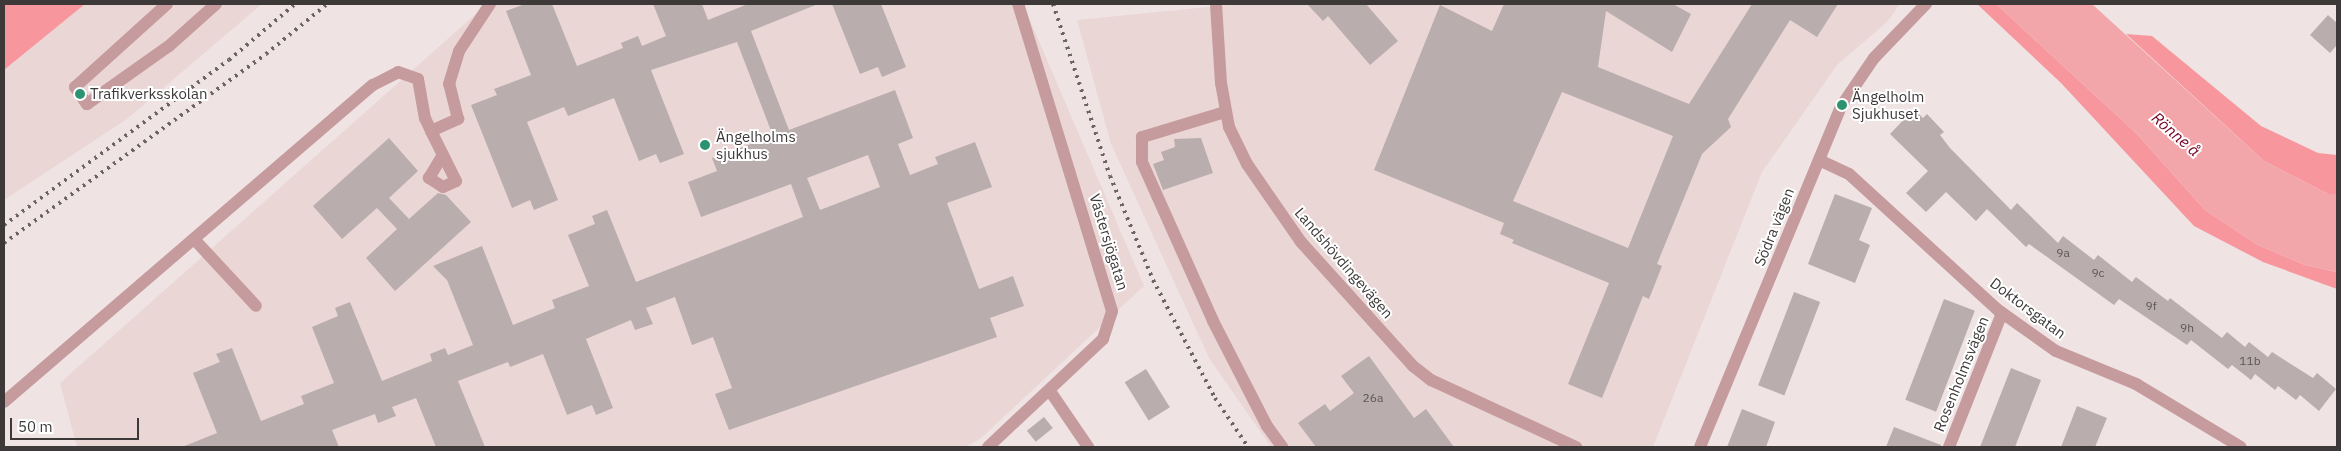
<!DOCTYPE html>
<html>
<head>
<meta charset="utf-8">
<style>
  body { margin:0 }
  #map { position:relative; width:2341px; height:451px; overflow:hidden; background:#efe3e3; font-family:"IBM Plex Sans",sans-serif }
  div>[style] { position:absolute }
  [style*='--x'] { left:calc(var(--x)*1px); top:calc(var(--y)*1px); width:calc(var(--w)*1px); rotate:calc(var(--a)*1deg) }
  .built>* { inset:0; background:#ebd6d6 }
  .forest>* { inset:0; background:#f7979d }
  .water>* { inset:0; background:#f3a6aa }
  .building>* { inset:0; background:#b9adae; transform-origin:0 0 }
  .minor>* { height:12px; margin:-6px; padding:0 6px; transform-origin:6px; border-radius:6px; background:#c69b9d }
  .rail>* { height:4px; margin-top:-2px; transform-origin:0; background:repeating-linear-gradient(90deg,#6a6464 0 2.5px,transparent 0 7.5px) }
  .dots>* { width:14px; height:14px; translate:-50% -50%; box-sizing:border-box; border:2px solid #fff; border-radius:50% }
  span { translate:-50% -50%; white-space:nowrap; text-align:center; line-height:1.15; -webkit-text-stroke:4px #fff; paint-order:stroke }
  .number-label { font-size:12px; color:#5c5656 }
  .number-label span { -webkit-text-stroke-width:0 }
  .poi-label { font-size:15px; color:#3d3939 }
  .left { translate:0 -50%; text-align:left }
  .street-label { font-size:15px; color:#3d3939 }
  .water-label { font-size:16px; color:#760021; font-style:italic }
  .frame { position:absolute; inset:0; border:5px solid #3d3939; pointer-events:none }
  .scale { position:absolute; left:10px; top:418px; width:129px; height:22px; box-sizing:border-box; border:2px solid #3d3939; border-top:0; padding-left:6px; font-size:15px; line-height:18px; white-space:nowrap; color:#3d3939; -webkit-text-stroke:4px #fff; paint-order:stroke }
</style>
</head>
<body>
<div id="map">
  <div class="built">
    <div style="clip-path:polygon(85px 4px,262px 4px,127px 119px,4px 200px,4px 70px)"></div>
    <div style="clip-path:polygon(487px 4px,1023px 4px,1144px 286px,980px 439px,965px 447px,77px 447px,60px 383px)"></div>
    <div style="clip-path:polygon(1238px 4px,1900px 4px,1887px 22px,1837px 65px,1762px 172px,1653px 447px,1271px 447px,1209px 358px,1111px 144px,1077px 20px)"></div>
  </div>
  <div class="forest">
    <div style="clip-path:polygon(4px 4px,85px 4px,4px 70px)"></div>
    <div style="clip-path:polygon(1977px 4px,1996px 4px,2136px 133px,2205px 210px,2258px 245px,2305px 265px,2337px 272px,2337px 289px,2263px 262px,2194px 226px,2061px 83px)"></div>
    <div style="clip-path:polygon(2126px 34px,2152px 36px,2261px 126px,2318px 153px,2337px 155px,2337px 194px,2328px 194px,2264px 161px)"></div>
  </div>
  <div class="water">
    <div style="clip-path:polygon(1996px 4px,2092px 4px,2264px 161px,2328px 194px,2337px 194px,2337px 272px,2305px 265px,2258px 245px,2205px 210px,2136px 133px)"></div>
  </div>
  <div class="building">
    <div style="clip-path:polygon(evenodd,525px 4px,552px 4px,577px 66px,623px 48px,621px 43px,638px 36px,642px 46px,666px 36px,653px 4px,702px 4px,708px 20px,748px 4px,818px 4px,751px 31px,789px 130px,895px 90px,913px 138px,898px 144px,910px 175px,938px 164px,935px 157px,975px 142px,992px 187px,947px 203px,979px 289px,1013px 276px,1024px 306px,990px 318px,997px 337px,729px 430px,715px 394px,732px 388px,713px 337px,692px 345px,675px 297px,646px 308px,653px 324px,635px 330px,631px 320px,586px 339px,613px 408px,596px 415px,592px 405px,567px 415px,543px 354px,510px 367px,508px 362px,458px 381px,485px 447px,436px 447px,416px 398px,392px 407px,396px 416px,378px 423px,375px 414px,332px 430px,339px 447px,182px 447px,217px 433px,193px 373px,220px 362px,216px 354px,232px 348px,261px 421px,304px 404px,301px 396px,334px 383px,312px 327px,338px 316px,335px 308px,350px 302px,382px 381px,432px 361px,430px 354px,445px 348px,448px 355px,473px 345px,447px 280px,433px 266px,482px 246px,513px 325px,555px 308px,552px 300px,589px 286px,568px 235px,595px 224px,592px 216px,607px 210px,636px 282px,803px 217px,791px 184px,701px 217px,688px 182px,717px 171px,712px 158px,773px 136px,737px 42px,651px 70px,684px 154px,660px 163px,656px 154px,639px 161px,614px 98px,568px 116px,564px 107px,527px 122px,558px 200px,534px 210px,530px 200px,512px 208px,471px 105px,497px 95px,494px 89px,531px 75px,506px 11px,525px 4px,868px 155px,880px 187px,820px 210px,807px 178px,868px 155px)"></div>
    <div style="clip-path:polygon(832px 4px,881px 4px,906px 67px,882px 77px,878px 67px,860px 74px)"></div>
    <div style="clip-path:polygon(1307px 4px,1366px 4px,1398px 41px,1370px 65px,1328px 16px,1323px 21px)"></div>
    <div style="clip-path:polygon(evenodd,1504px 4px,1673px 4px,1691px 14px,1672px 52px,1606px 11px,1598px 67px,1689px 104px,1752px 4px,1838px 4px,1817px 37px,1790px 20px,1728px 119px,1731px 127px,1702px 154px,1657px 264px,1662px 266px,1649px 299px,1643px 296px,1602px 398px,1568px 384px,1609px 283px,1512px 243px,1514px 240px,1500px 234px,1504px 223px,1374px 170px,1440px 5px,1492px 31px,1504px 4px,1562px 92px,1673px 136px,1628px 248px,1513px 201px,1562px 92px)"></div>
    <div style="clip-path:polygon(2328px 15px,2337px 23px,2337px 45px,2330px 53px,2310px 35px)"></div>
    <div style="clip-path:polygon(1914px 109px,1923px 118px,1927px 114px,1944px 132px,1940px 135px,1950px 148px,2011px 210px,2017px 203px,2058px 243px,2063px 236px,2094px 260px,2098px 255px,2132px 282px,2136px 277px,2168px 301px,2170px 298px,2222px 338px,2227px 332px,2245px 347px,2249px 342px,2268px 357px,2272px 352px,2313px 378px,2317px 373px,2336px 389px,2319px 411px,2300px 395px,2296px 400px,2278px 386px,2275px 390px,2255px 374px,2251px 380px,2232px 365px,2228px 369px,2191px 340px,2187px 345px,2119px 299px,2114px 305px,2029px 244px,2026px 247px,1987px 209px,1976px 221px,1946px 192px,1926px 212px,1906px 193px,1928px 171px,1890px 134px)"></div>
    <div style="clip-path:polygon(389px 138px,418px 171px,389px 198px,409px 219px,438px 193px,446px 195px,471px 222px,395px 291px,366px 258px,397px 229px,377px 208px,342px 239px,313px 206px)"></div>
    <div style="clip-path:polygon(1201px 138px,1213px 173px,1163px 190px,1153px 164px,1164px 160px,1161px 152px,1175px 147px,1174px 139px)"></div>
    <div style="clip-path:polygon(1835px 194px,1872px 208px,1859px 240px,1870px 245px,1855px 283px,1808px 264px)"></div>
    <div style="left:1794px;top:292px;width:28px;height:100px;rotate:21deg"></div>
    <div style="left:1944px;top:299px;width:33px;height:108px;rotate:21deg"></div>
    <div style="clip-path:polygon(1369px 356px,1414px 418px,1426px 409px,1454px 447px,1316px 447px,1298px 423px,1325px 404px,1330px 411px,1354px 393px,1341px 376px)"></div>
    <div style="clip-path:polygon(2011px 368px,2041px 380px,2015px 447px,1980px 447px)"></div>
    <div style="left:1146px;top:369px;width:45px;height:25px;rotate:58deg"></div>
    <div style="clip-path:polygon(2077px 406px,2107px 418px,2095px 447px,2061px 447px)"></div>
    <div style="clip-path:polygon(1742px 409px,1775px 422px,1766px 447px,1727px 447px)"></div>
    <div style="left:1044px;top:417px;width:14px;height:22px;rotate:51deg"></div>
    <div style="clip-path:polygon(1894px 427px,1941px 445px,1941px 447px,1886px 447px)"></div>
  </div>
  <div class="minor">
    <div style="--x:167;--y:4;--w:124;--a:137.9"></div>
    <div style="--x:75;--y:87;--w:21;--a:55"></div>
    <div style="--x:87;--y:104;--w:100;--a:-35.3"></div>
    <div style="--x:169;--y:46;--w:63;--a:-41.8"></div>
    <div style="--x:1216;--y:4;--w:79;--a:86.4"></div>
    <div style="--x:1221;--y:83;--w:45;--a:79.7"></div>
    <div style="--x:1229;--y:127;--w:41;--a:64.1"></div>
    <div style="--x:1247;--y:164;--w:95;--a:55.3"></div>
    <div style="--x:1301;--y:242;--w:167;--a:47.9"></div>
    <div style="--x:1413;--y:366;--w:23;--a:38"></div>
    <div style="--x:1431;--y:380;--w:160;--a:24.8"></div>
    <div style="--x:1225;--y:112;--w:87;--a:163.2"></div>
    <div style="--x:1142;--y:137;--w:25;--a:90"></div>
    <div style="--x:1142;--y:162;--w:174;--a:65.9"></div>
    <div style="--x:1213;--y:321;--w:118;--a:62.8"></div>
    <div style="--x:1267;--y:426;--w:26;--a:54"></div>
    <div style="--x:431;--y:131;--w:30;--a:-24"></div>
    <div style="--x:458;--y:119;--w:36;--a:-104"></div>
    <div style="--x:449;--y:84;--w:34;--a:-73"></div>
    <div style="--x:459;--y:51;--w:56;--a:-56.6"></div>
    <div style="--x:1819;--y:160;--w:33;--a:25"></div>
    <div style="--x:1849;--y:174;--w:202;--a:42.4"></div>
    <div style="--x:1998;--y:310;--w:71;--a:35.3"></div>
    <div style="--x:2056;--y:351;--w:87;--a:22.4"></div>
    <div style="--x:2136;--y:384;--w:122;--a:31"></div>
    <div style="--x:194;--y:239;--w:91;--a:47.2"></div>
    <div style="--x:1050;--y:391;--w:68;--a:55.8"></div>
    <div style="--x:4;--y:402;--w:486;--a:-40.7"></div>
    <div style="--x:373;--y:85;--w:28;--a:-27"></div>
    <div style="--x:398;--y:72;--w:21;--a:19"></div>
    <div style="--x:418;--y:79;--w:40;--a:80"></div>
    <div style="--x:425;--y:118;--w:14;--a:65"></div>
    <div style="--x:431;--y:131;--w:56;--a:63.4"></div>
    <div style="--x:456;--y:181;--w:14;--a:155"></div>
    <div style="--x:443;--y:187;--w:17;--a:-147"></div>
    <div style="--x:429;--y:178;--w:27;--a:-59"></div>
    <div style="--x:988;--y:447;--w:158;--a:-43.2"></div>
    <div style="--x:1103;--y:339;--w:29;--a:-72"></div>
    <div style="--x:1112;--y:311;--w:321;--a:-107"></div>
    <div style="--x:1700;--y:447;--w:370;--a:-67.5"></div>
    <div style="--x:1842;--y:105;--w:57;--a:-55.8"></div>
    <div style="--x:1874;--y:58;--w:75;--a:-46.1"></div>
    <div style="--x:1949;--y:447;--w:144;--a:-68.4"></div>
  </div>
  <div class="rail">
    <div style="--x:1053;--y:4;--w:181;--a:71.7"></div>
    <div style="--x:1110;--y:176;--w:113;--a:67.5"></div>
    <div style="--x:1153;--y:280;--w:133;--a:62.3"></div>
    <div style="--x:1215;--y:398;--w:59;--a:56"></div>
    <div style="--x:4;--y:225;--w:279;--a:-36.3"></div>
    <div style="--x:229;--y:60;--w:87;--a:-40.3"></div>
    <div style="--x:4;--y:243;--w:323;--a:-35.8"></div>
    <div style="--x:266;--y:54;--w:79;--a:-39.3"></div>
  </div>
  <div class="dots">
    <div style="left:80px;top:94px;background:#2c9370"></div>
    <div style="left:1842px;top:105px;background:#2c9370"></div>
    <div style="left:705px;top:145px;background:#2c9370"></div>
  </div>
  <div class="number-label">
    <span style="left:2063px;top:253px">9a</span>
    <span style="left:2098px;top:273px">9c</span>
    <span style="left:2151px;top:306px">9f</span>
    <span style="left:2187px;top:328px">9h</span>
    <span style="left:2250px;top:361px">11b</span>
    <span style="left:1373px;top:398px">26a</span>
  </div>
  <div class="poi-label">
    <span class="left" style="left:90px;top:94px">Trafikverksskolan</span>
    <span class="left" style="left:1852px;top:105px">Ängelholm<br>Sjukhuset</span>
    <span class="left" style="left:716px;top:145px">Ängelholms<br>sjukhus</span>
  </div>
  <div class="street-label">
    <span style="left:1774px;top:227px;rotate:-68deg">Södra vägen</span>
    <span style="left:1109px;top:242px;rotate:73deg">Västersjögatan</span>
    <span style="left:1344px;top:263px;rotate:49deg">Landshövdingevägen</span>
    <span style="left:2028px;top:308px;rotate:37deg">Doktorsgatan</span>
    <span style="left:1961px;top:374px;rotate:-68deg">Rosenholmsvägen</span>
  </div>
  <div class="water-label">
    <span style="left:2176px;top:134px;rotate:41deg">Rönne å</span>
  </div>
  <div class="frame"></div>
  <div class="scale">50 m</div>
</div>
</body>
</html>
